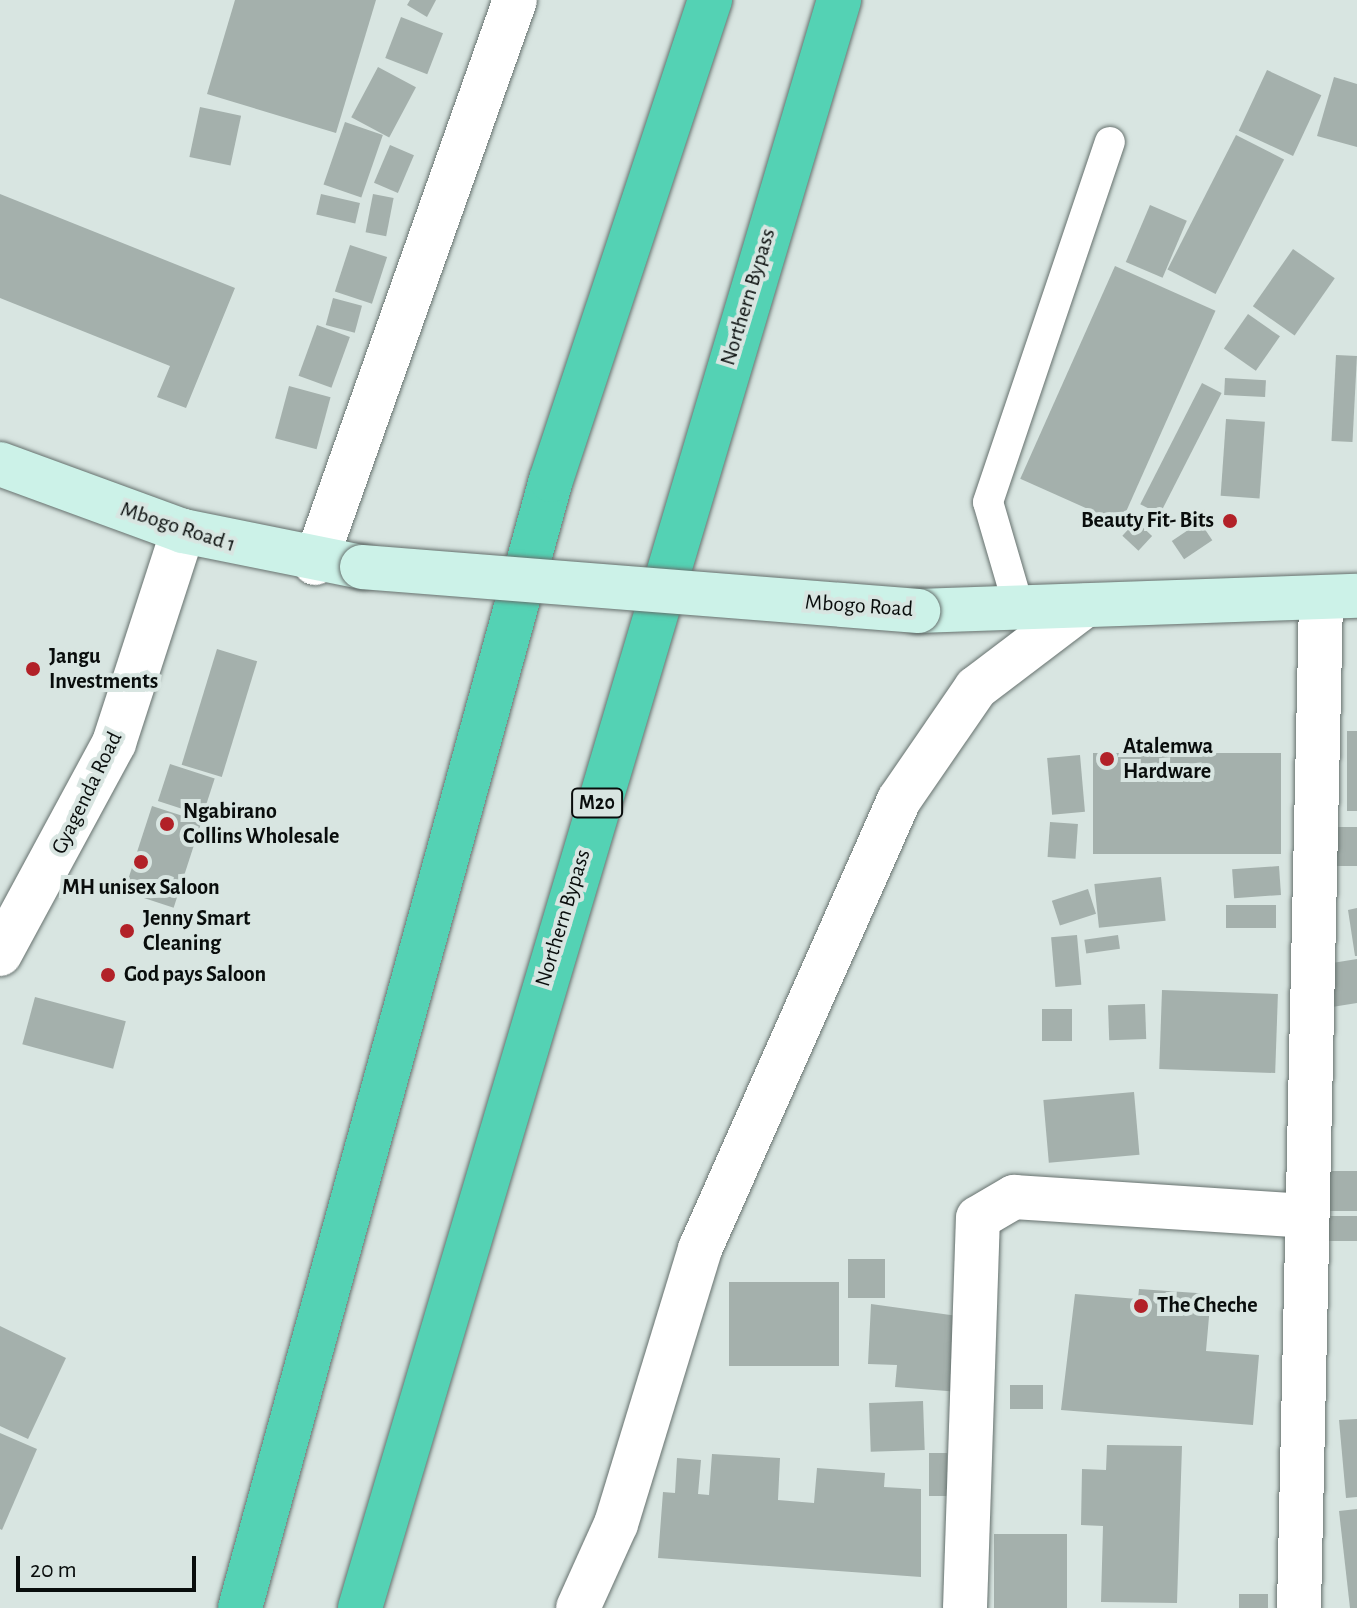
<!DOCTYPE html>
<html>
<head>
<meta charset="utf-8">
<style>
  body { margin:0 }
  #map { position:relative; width:1357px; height:1608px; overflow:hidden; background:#d8e5e1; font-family:"Alegreya Sans",sans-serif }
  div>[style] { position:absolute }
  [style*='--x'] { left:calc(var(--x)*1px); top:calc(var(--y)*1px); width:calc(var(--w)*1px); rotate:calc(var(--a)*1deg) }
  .building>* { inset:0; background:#a4b0ac; transform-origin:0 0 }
  .roads { filter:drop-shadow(0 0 2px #66716e) drop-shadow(0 0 2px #66716e) }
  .service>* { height:30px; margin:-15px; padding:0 15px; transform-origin:15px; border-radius:15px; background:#fff }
  .minor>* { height:44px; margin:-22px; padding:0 22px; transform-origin:22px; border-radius:22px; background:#fff }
  .secondary>* { height:44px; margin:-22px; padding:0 22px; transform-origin:22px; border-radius:22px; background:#ccf2e8 }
  .motorway>* { height:44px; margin:-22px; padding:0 22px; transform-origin:22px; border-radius:22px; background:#54d2b4 }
  .bridges { filter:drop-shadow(0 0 2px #66716e) drop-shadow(0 0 2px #66716e) }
  .secondary-bridge>* { height:44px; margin:-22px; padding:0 22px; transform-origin:22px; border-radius:22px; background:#ccf2e8 }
  .dots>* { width:22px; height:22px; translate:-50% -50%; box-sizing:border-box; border:4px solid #d8e5e1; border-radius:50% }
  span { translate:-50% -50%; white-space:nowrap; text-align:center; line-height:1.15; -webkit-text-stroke:8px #d8e5e1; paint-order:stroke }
  .shield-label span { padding:2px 6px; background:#d8e5e1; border:2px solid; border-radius:6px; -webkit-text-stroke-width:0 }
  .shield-label { font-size:20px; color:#090d0c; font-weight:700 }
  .street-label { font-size:22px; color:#090d0c }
  .poi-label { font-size:22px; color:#090d0c; font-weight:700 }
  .right { translate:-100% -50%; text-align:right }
  .left { translate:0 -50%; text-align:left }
  .scale { position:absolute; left:16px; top:1556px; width:180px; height:36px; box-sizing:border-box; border:4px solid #090d0c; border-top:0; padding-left:10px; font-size:24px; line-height:28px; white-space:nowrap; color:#090d0c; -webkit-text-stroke:6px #d8e5e1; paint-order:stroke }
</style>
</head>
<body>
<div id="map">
  <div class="building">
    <div style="clip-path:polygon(235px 0,376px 0,336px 133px,207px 94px)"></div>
    <div style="clip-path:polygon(410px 0,436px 0,427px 17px,407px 5px)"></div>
    <div style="left:401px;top:17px;width:45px;height:44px;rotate:21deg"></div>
    <div style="left:378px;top:67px;width:43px;height:57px;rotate:28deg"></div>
    <div style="left:1267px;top:70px;width:60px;height:67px;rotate:25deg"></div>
    <div style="clip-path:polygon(1334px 77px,1357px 84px,1357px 147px,1317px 136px)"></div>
    <div style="left:200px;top:107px;width:42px;height:51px;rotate:12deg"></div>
    <div style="left:345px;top:122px;width:40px;height:66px;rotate:19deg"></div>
    <div style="left:1236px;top:135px;width:54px;height:151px;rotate:27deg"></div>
    <div style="left:390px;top:145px;width:26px;height:41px;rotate:23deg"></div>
    <div style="clip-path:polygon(0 194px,235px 288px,186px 408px,157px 397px,170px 366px,0 298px)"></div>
    <div style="left:321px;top:194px;width:40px;height:21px;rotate:13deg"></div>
    <div style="left:373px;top:194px;width:21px;height:39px;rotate:11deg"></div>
    <div style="left:1150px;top:205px;width:40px;height:62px;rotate:23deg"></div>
    <div style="left:350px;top:245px;width:39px;height:49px;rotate:18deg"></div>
    <div style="left:1293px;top:249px;width:51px;height:70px;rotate:35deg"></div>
    <div style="left:1115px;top:266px;width:110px;height:233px;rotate:24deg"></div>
    <div style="left:333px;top:298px;width:30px;height:28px;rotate:15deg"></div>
    <div style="left:1248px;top:314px;width:39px;height:42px;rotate:35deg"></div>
    <div style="left:317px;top:325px;width:35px;height:54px;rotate:20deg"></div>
    <div style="left:1336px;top:355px;width:21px;height:86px;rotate:3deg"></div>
    <div style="left:1225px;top:378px;width:41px;height:17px;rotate:3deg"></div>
    <div style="left:1202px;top:383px;width:22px;height:136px;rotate:27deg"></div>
    <div style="left:289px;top:386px;width:43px;height:54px;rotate:15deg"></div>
    <div style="left:1226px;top:419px;width:39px;height:77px;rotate:4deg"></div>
    <div style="left:1136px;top:521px;width:22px;height:20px;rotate:43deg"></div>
    <div style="left:1200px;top:522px;width:22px;height:34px;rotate:56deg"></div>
    <div style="left:217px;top:649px;width:42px;height:121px;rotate:17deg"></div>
    <div style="left:1347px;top:731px;width:10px;height:80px"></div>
    <div style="left:1281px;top:753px;width:101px;height:188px;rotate:90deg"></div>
    <div style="left:1080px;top:755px;width:57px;height:33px;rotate:85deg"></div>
    <div style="left:170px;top:764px;width:47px;height:39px;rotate:18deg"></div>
    <div style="left:152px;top:806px;width:52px;height:90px;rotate:18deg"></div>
    <div style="left:1050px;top:822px;width:28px;height:35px;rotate:4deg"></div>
    <div style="left:1337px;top:827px;width:20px;height:39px"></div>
    <div style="left:1279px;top:866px;width:29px;height:47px;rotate:86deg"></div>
    <div style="left:1161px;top:877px;width:44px;height:67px;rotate:84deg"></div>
    <div style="left:1088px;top:889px;width:26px;height:38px;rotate:72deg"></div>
    <div style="left:1276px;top:905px;width:23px;height:50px;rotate:90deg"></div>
    <div style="clip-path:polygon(1357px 908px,1357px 956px,1355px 956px,1348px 910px)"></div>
    <div style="left:1077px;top:935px;width:50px;height:26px;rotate:85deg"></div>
    <div style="left:1118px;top:935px;width:14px;height:34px;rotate:82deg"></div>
    <div style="clip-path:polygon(1357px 959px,1357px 1003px,1332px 1007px,1326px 964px)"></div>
    <div style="left:1162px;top:990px;width:116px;height:79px;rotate:2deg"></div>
    <div style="left:35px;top:997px;width:94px;height:49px;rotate:15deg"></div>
    <div style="left:1145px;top:1004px;width:35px;height:37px;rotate:88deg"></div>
    <div style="left:1072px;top:1009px;width:32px;height:30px;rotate:90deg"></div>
    <div style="left:1134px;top:1092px;width:63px;height:91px;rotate:85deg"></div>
    <div style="left:1357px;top:1171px;width:40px;height:28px;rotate:90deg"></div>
    <div style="left:1357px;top:1216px;width:25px;height:29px;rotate:90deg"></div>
    <div style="left:848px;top:1259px;width:37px;height:39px"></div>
    <div style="left:729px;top:1282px;width:110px;height:84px"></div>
    <div style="clip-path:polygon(1139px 1289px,1211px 1294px,1206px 1351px,1259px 1355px,1253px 1425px,1061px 1410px,1075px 1294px,1138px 1299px)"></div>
    <div style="clip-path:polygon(871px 1304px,965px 1317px,960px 1392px,895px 1387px,897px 1365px,868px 1364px)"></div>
    <div style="clip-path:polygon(0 1326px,66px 1358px,28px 1439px,0 1426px)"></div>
    <div style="left:1010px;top:1385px;width:33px;height:24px"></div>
    <div style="left:923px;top:1401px;width:49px;height:54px;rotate:88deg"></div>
    <div style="clip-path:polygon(1357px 1419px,1357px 1497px,1346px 1498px,1339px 1420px)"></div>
    <div style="clip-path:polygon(0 1433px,37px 1449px,2px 1530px,0 1529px)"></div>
    <div style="clip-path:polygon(1107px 1445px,1182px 1446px,1177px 1603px,1101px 1602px,1103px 1526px,1081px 1525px,1082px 1469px,1106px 1470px)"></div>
    <div style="left:929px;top:1453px;width:18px;height:43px"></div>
    <div style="clip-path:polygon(712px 1454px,780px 1458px,778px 1500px,814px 1503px,817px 1468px,885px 1473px,884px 1487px,921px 1489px,921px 1577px,658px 1558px,663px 1492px,675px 1493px,677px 1458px,701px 1460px,698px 1494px,709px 1495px)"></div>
    <div style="clip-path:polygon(1357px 1509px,1357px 1608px,1350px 1608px,1339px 1511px)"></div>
    <div style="left:994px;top:1534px;width:73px;height:74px"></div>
    <div style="left:1239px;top:1594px;width:29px;height:14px"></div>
  </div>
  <div class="roads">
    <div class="service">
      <div style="--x:1019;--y:608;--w:110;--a:-106.3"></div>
      <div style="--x:988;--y:502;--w:380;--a:-71.3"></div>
    </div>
    <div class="minor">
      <div style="--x:315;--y:563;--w:597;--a:-70.44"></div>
      <div style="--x:0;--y:954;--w:240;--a:-61.6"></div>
      <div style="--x:114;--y:743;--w:223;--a:-72"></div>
      <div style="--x:578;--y:1608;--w:92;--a:-65.7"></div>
      <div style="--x:616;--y:1524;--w:288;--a:-73"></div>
      <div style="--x:700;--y:1249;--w:491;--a:-66.1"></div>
      <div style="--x:899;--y:800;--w:136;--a:-55.5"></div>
      <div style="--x:976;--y:688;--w:136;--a:-37.2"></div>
      <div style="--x:965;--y:1608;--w:390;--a:-88.1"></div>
      <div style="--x:978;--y:1218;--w:42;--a:-30.3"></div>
      <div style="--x:1014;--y:1197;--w:292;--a:3.7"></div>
      <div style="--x:1299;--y:1608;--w:1010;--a:-88.75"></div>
    </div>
    <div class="secondary">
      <div style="--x:0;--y:464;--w:195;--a:20.1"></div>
      <div style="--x:183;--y:531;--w:183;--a:11.4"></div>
      <div style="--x:918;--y:611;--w:439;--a:-2"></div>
    </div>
    <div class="motorway">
      <div style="--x:240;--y:1608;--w:1170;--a:-74.59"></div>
      <div style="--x:551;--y:480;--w:506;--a:-71.67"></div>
      <div style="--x:360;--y:1608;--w:1678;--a:-73.41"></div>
    </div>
  </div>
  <div class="bridges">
    <div class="secondary-bridge">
      <div style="--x:362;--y:567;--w:558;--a:4.52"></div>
    </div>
  </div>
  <div class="dots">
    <div style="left:1230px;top:521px;background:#b22128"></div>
    <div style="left:33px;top:669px;background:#b22128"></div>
    <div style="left:1107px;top:759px;background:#b22128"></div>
    <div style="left:167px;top:824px;background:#b22128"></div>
    <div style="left:141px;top:862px;background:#b22128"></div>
    <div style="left:127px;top:931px;background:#b22128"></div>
    <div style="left:108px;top:975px;background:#b22128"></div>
    <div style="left:1141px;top:1306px;background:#b22128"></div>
  </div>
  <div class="shield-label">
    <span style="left:597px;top:803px">M20</span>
  </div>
  <div class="street-label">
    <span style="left:748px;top:297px;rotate:-73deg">Northern Bypass</span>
    <span style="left:178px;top:527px;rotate:18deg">Mbogo Road 1</span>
    <span style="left:859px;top:606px;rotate:4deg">Mbogo Road</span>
    <span style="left:87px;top:793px;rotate:-64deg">Gyagenda Road</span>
    <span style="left:563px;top:918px;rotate:-73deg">Northern Bypass</span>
  </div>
  <div class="poi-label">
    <span class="right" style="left:1214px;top:521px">Beauty Fit- Bits</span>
    <span class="left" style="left:49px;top:669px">Jangu<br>Investments</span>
    <span class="left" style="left:1123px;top:759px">Atalemwa<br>Hardware</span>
    <span class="left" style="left:183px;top:824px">Ngabirano<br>Collins Wholesale</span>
    <span style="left:141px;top:888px">MH unisex Saloon</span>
    <span class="left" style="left:143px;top:931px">Jenny Smart<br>Cleaning</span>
    <span class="left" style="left:124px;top:975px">God pays Saloon</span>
    <span class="left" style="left:1157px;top:1306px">The Cheche</span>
  </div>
  <div class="scale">20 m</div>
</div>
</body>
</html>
